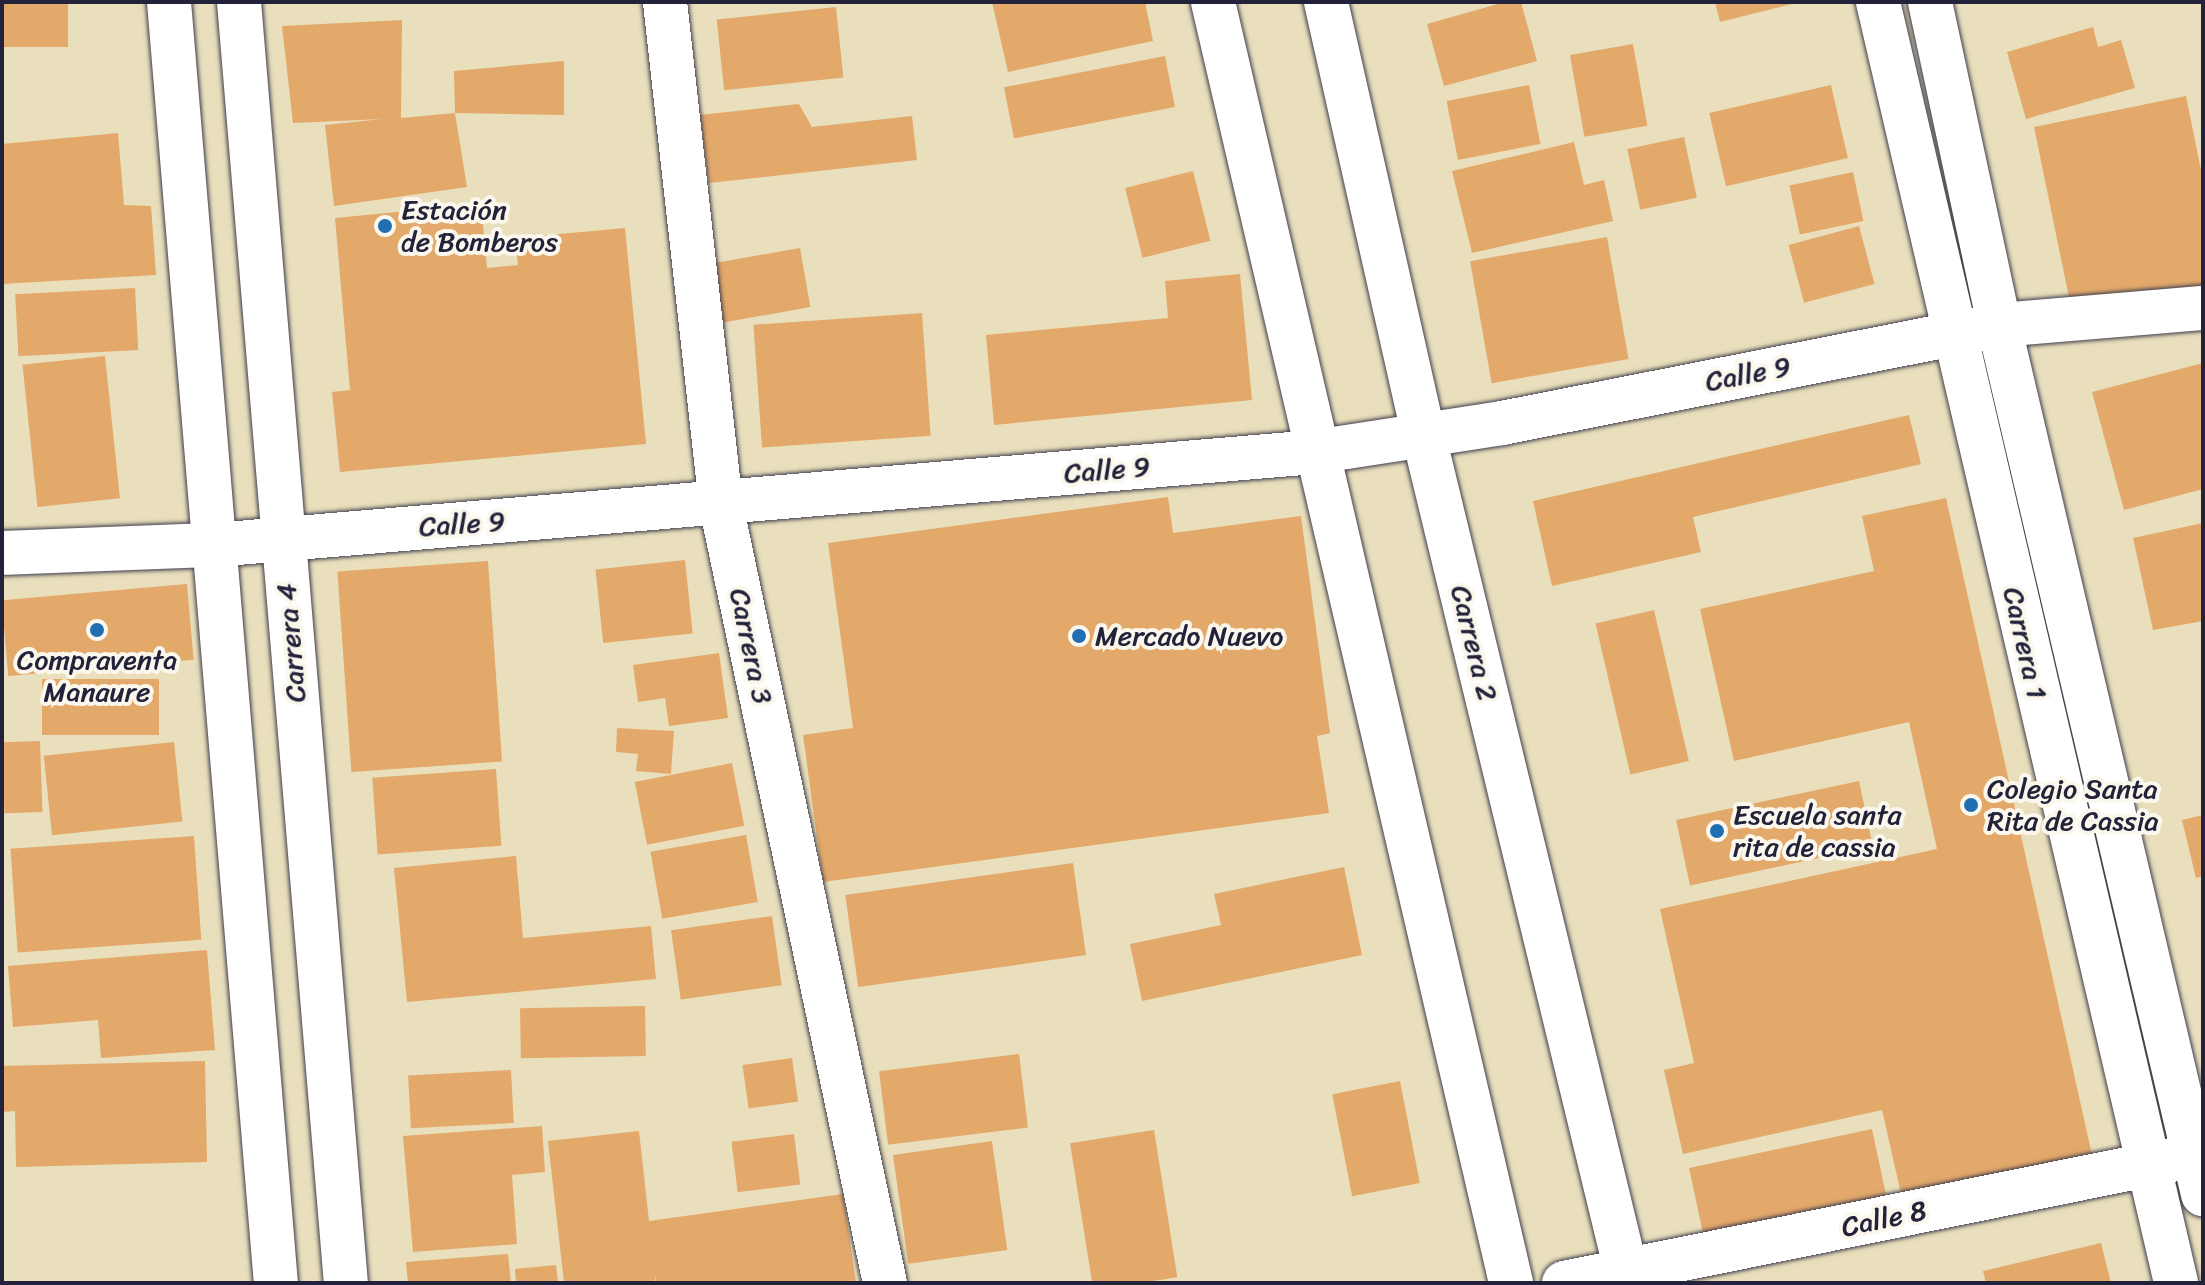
<!DOCTYPE html>
<html>
<head>
<meta charset="utf-8">
<style>
  body { margin:0 }
  #map { position:relative; width:2205px; height:1285px; overflow:hidden; background:#e9dfbc; font-family:Sriracha,sans-serif }
  div>[style] { position:absolute }
  [style*='--x'] { left:calc(var(--x)*1px); top:calc(var(--y)*1px); width:calc(var(--w)*1px); rotate:calc(var(--a)*1deg) }
  .building>* { inset:0; background:#e3a96b; transform-origin:0 0 }
  .roads { filter:drop-shadow(0 0 2px #403e4e) drop-shadow(0 0 2px #403e4e) }
  .street>* { height:44px; margin:-22px; padding:0 22px; transform-origin:22px; border-radius:22px; background:#fff }
  .secondary>* { height:44px; margin:-22px; padding:0 22px; transform-origin:22px; border-radius:22px; background:#fff }
  .dots>* { width:22px; height:22px; translate:-50% -50%; box-sizing:border-box; border:4px solid #fbf7ec; border-radius:50% }
  span { translate:-50% -50%; white-space:nowrap; text-align:center; line-height:1.15; -webkit-text-stroke:8px #fbf7ec; paint-order:stroke }
  .poi-label { font-size:28px; color:#22223b }
  .left { translate:0 -50%; text-align:left }
  .street-label { font-size:28px; color:#22223b }
  .frame { position:absolute; inset:0; border:4px solid #22223b; pointer-events:none }
</style>
</head>
<body>
<div id="map">
  <div class="building">
    <div style="left:2px;top:2px;width:66px;height:45px"></div>
    <div style="clip-path:polygon(992px 2px,1145px 2px,1153px 41px,1008px 72px)"></div>
    <div style="clip-path:polygon(1505px 2px,1521px 2px,1537px 61px,1444px 86px,1427px 24px)"></div>
    <div style="clip-path:polygon(1715px 2px,1795px 2px,1796px 3px,1720px 22px)"></div>
    <div style="left:836px;top:7px;width:71px;height:120px;rotate:84deg"></div>
    <div style="clip-path:polygon(402px 20px,401px 118px,455px 113px,467px 187px,334px 206px,325px 125px,382px 119px,293px 123px,282px 26px)"></div>
    <div style="clip-path:polygon(2093px 27px,2098px 47px,2121px 40px,2135px 88px,2026px 119px,2007px 52px)"></div>
    <div style="left:1633px;top:44px;width:83px;height:64px;rotate:80deg"></div>
    <div style="left:1165px;top:56px;width:52px;height:164px;rotate:79deg"></div>
    <div style="clip-path:polygon(564px 61px,564px 115px,455px 113px,454px 71px)"></div>
    <div style="left:1529px;top:85px;width:60px;height:84px;rotate:79deg"></div>
    <div style="left:1831px;top:85px;width:75px;height:125px;rotate:77deg"></div>
    <div style="clip-path:polygon(2186px 96px,2203px 180px,2203px 285px,2072px 312px,2034px 127px)"></div>
    <div style="clip-path:polygon(799px 104px,812px 127px,912px 116px,917px 160px,709px 183px,700px 115px)"></div>
    <div style="clip-path:polygon(118px 133px,124px 205px,151px 206px,156px 275px,2px 284px,2px 144px)"></div>
    <div style="left:1684px;top:137px;width:62px;height:58px;rotate:78deg"></div>
    <div style="clip-path:polygon(1574px 142px,1584px 185px,1604px 180px,1613px 221px,1472px 253px,1452px 171px)"></div>
    <div style="left:1193px;top:171px;width:72px;height:70px;rotate:76deg"></div>
    <div style="left:1853px;top:172px;width:50px;height:65px;rotate:78deg"></div>
    <div style="clip-path:polygon(481px 204px,487px 268px,518px 265px,515px 238px,625px 228px,646px 444px,340px 472px,332px 392px,350px 390px,335px 218px)"></div>
    <div style="left:1859px;top:226px;width:60px;height:73px;rotate:75deg"></div>
    <div style="left:1607px;top:237px;width:124px;height:139px;rotate:80deg"></div>
    <div style="left:800px;top:248px;width:60px;height:94px;rotate:80deg"></div>
    <div style="clip-path:polygon(1240px 274px,1252px 400px,994px 425px,986px 335px,1168px 318px,1165px 281px)"></div>
    <div style="left:135px;top:288px;width:62px;height:120px;rotate:87deg"></div>
    <div style="left:922px;top:313px;width:123px;height:169px;rotate:86deg"></div>
    <div style="left:105px;top:356px;width:143px;height:83px;rotate:84deg"></div>
    <div style="clip-path:polygon(2203px 363px,2203px 489px,2124px 510px,2092px 392px)"></div>
    <div style="clip-path:polygon(1909px 415px,1921px 464px,1693px 517px,1701px 552px,1552px 586px,1533px 501px)"></div>
    <div style="clip-path:polygon(1168px 497px,1173px 533px,1301px 516px,1330px 733px,1317px 736px,1329px 813px,823px 882px,803px 735px,853px 728px,828px 543px)"></div>
    <div style="clip-path:polygon(1946px 498px,2092px 1155px,1902px 1198px,1882px 1110px,1683px 1154px,1664px 1070px,1694px 1063px,1660px 909px,1937px 849px,1909px 722px,1734px 761px,1700px 609px,1874px 571px,1862px 516px)"></div>
    <div style="clip-path:polygon(2203px 523px,2203px 621px,2153px 630px,2133px 538px)"></div>
    <div style="left:685px;top:560px;width:74px;height:90px;rotate:84deg"></div>
    <div style="left:488px;top:561px;width:201px;height:151px;rotate:86deg"></div>
    <div style="left:187px;top:584px;width:76px;height:186px;rotate:85deg"></div>
    <div style="left:1654px;top:610px;width:155px;height:60px;rotate:77deg"></div>
    <div style="clip-path:polygon(719px 653px,728px 718px,669px 726px,665px 698px,638px 702px,633px 665px)"></div>
    <div style="left:159px;top:679px;width:56px;height:117px;rotate:90deg"></div>
    <div style="clip-path:polygon(617px 728px,674px 731px,671px 774px,636px 771px,638px 754px,616px 752px)"></div>
    <div style="left:40px;top:741px;width:71px;height:38px;rotate:88deg"></div>
    <div style="left:174px;top:742px;width:80px;height:131px;rotate:84deg"></div>
    <div style="left:732px;top:763px;width:64px;height:99px;rotate:79deg"></div>
    <div style="left:496px;top:769px;width:77px;height:124px;rotate:86deg"></div>
    <div style="left:1859px;top:781px;width:67px;height:187px;rotate:78deg"></div>
    <div style="clip-path:polygon(2203px 815px,2203px 876px,2196px 878px,2182px 820px)"></div>
    <div style="left:746px;top:835px;width:68px;height:97px;rotate:80deg"></div>
    <div style="left:194px;top:836px;width:104px;height:184px;rotate:86deg"></div>
    <div style="clip-path:polygon(516px 856px,523px 938px,651px 926px,656px 979px,407px 1002px,394px 868px)"></div>
    <div style="left:1073px;top:863px;width:93px;height:230px;rotate:82deg"></div>
    <div style="clip-path:polygon(1344px 867px,1362px 955px,1142px 1001px,1130px 944px,1221px 925px,1214px 894px)"></div>
    <div style="left:772px;top:916px;width:70px;height:102px;rotate:82deg"></div>
    <div style="clip-path:polygon(207px 950px,215px 1050px,101px 1058px,98px 1020px,13px 1027px,8px 966px)"></div>
    <div style="left:645px;top:1006px;width:50px;height:125px;rotate:89deg"></div>
    <div style="left:1019px;top:1054px;width:74px;height:141px;rotate:83deg"></div>
    <div style="left:792px;top:1058px;width:44px;height:50px;rotate:82deg"></div>
    <div style="clip-path:polygon(205px 1061px,207px 1162px,16px 1167px,15px 1111px,2px 1112px,2px 1066px)"></div>
    <div style="left:511px;top:1070px;width:53px;height:103px;rotate:87deg"></div>
    <div style="left:1400px;top:1081px;width:104px;height:69px;rotate:79deg"></div>
    <div style="clip-path:polygon(542px 1126px,545px 1172px,512px 1175px,517px 1244px,413px 1252px,403px 1136px)"></div>
    <div style="left:1872px;top:1129px;width:75px;height:187px;rotate:78deg"></div>
    <div style="left:1154px;top:1130px;width:149px;height:85px;rotate:81deg"></div>
    <div style="clip-path:polygon(639px 1131px,649px 1221px,843px 1194px,856px 1283px,656px 1283px,655px 1274px,655px 1283px,564px 1283px,548px 1141px)"></div>
    <div style="left:794px;top:1134px;width:51px;height:63px;rotate:83deg"></div>
    <div style="left:992px;top:1141px;width:110px;height:100px;rotate:82deg"></div>
    <div style="clip-path:polygon(2101px 1243px,2111px 1283px,1986px 1283px,1983px 1271px)"></div>
    <div style="clip-path:polygon(508px 1254px,511px 1283px,408px 1283px,406px 1262px)"></div>
    <div style="clip-path:polygon(556px 1265px,558px 1283px,516px 1283px,515px 1269px)"></div>
  </div>
  <div class="roads">
    <div class="street">
      <div style="--x:665;--y:2;--w:506;--a:83.65"></div>
      <div style="--x:721;--y:505;--w:795;--a:78.1"></div>
      <div style="--x:1213;--y:2;--w:1315;--a:76.9"></div>
      <div style="--x:1326;--y:2;--w:446;--a:77.3"></div>
      <div style="--x:1424;--y:437;--w:870;--a:76.38"></div>
      <div style="--x:1878;--y:2;--w:1315;--a:76.9"></div>
      <div style="--x:1930;--y:2;--w:330;--a:77.9"></div>
      <div style="--x:1999;--y:325;--w:893;--a:76.79"></div>
      <div style="--x:2;--y:553;--w:212;--a:-2.2"></div>
      <div style="--x:214;--y:545;--w:1105;--a:-4.83"></div>
      <div style="--x:1315;--y:452;--w:189;--a:-8.8"></div>
      <div style="--x:1502;--y:423;--w:507;--a:-11.15"></div>
      <div style="--x:1999;--y:325;--w:205;--a:-4.8"></div>
      <div style="--x:1564;--y:1283;--w:625;--a:-11.44"></div>
    </div>
    <div class="secondary">
      <div style="--x:169;--y:2;--w:1285;--a:85.23"></div>
      <div style="--x:239;--y:2;--w:1285;--a:85.23"></div>
    </div>
  </div>
  <div class="dots">
    <div style="left:385px;top:226px;background:#1f6fb2"></div>
    <div style="left:97px;top:630px;background:#1f6fb2"></div>
    <div style="left:1079px;top:636px;background:#1f6fb2"></div>
    <div style="left:1971px;top:805px;background:#1f6fb2"></div>
    <div style="left:1717px;top:831px;background:#1f6fb2"></div>
  </div>
  <div class="poi-label">
    <span class="left" style="left:401px;top:226px">Estación<br>de Bomberos</span>
    <span class="left" style="left:1095px;top:636px">Mercado Nuevo</span>
    <span style="left:97px;top:676px">Compraventa<br>Manaure</span>
    <span class="left" style="left:1987px;top:805px">Colegio Santa<br>Rita de Cassia</span>
    <span class="left" style="left:1733px;top:831px">Escuela santa<br>rita de cassia</span>
  </div>
  <div class="street-label">
    <span style="left:1748px;top:374px;rotate:-11deg">Calle 9</span>
    <span style="left:1107px;top:470px;rotate:-5deg">Calle 9</span>
    <span style="left:462px;top:524px;rotate:-4deg">Calle 9</span>
    <span style="left:291px;top:643px;rotate:-95deg">Carrera 4</span>
    <span style="left:1474px;top:643px;rotate:76deg">Carrera 2</span>
    <span style="left:2025px;top:643px;rotate:77deg">Carrera 1</span>
    <span style="left:751px;top:646px;rotate:78deg">Carrera 3</span>
    <span style="left:1884px;top:1219px;rotate:-12deg">Calle 8</span>
  </div>
  <div class="frame"></div>
</div>
</body>
</html>
